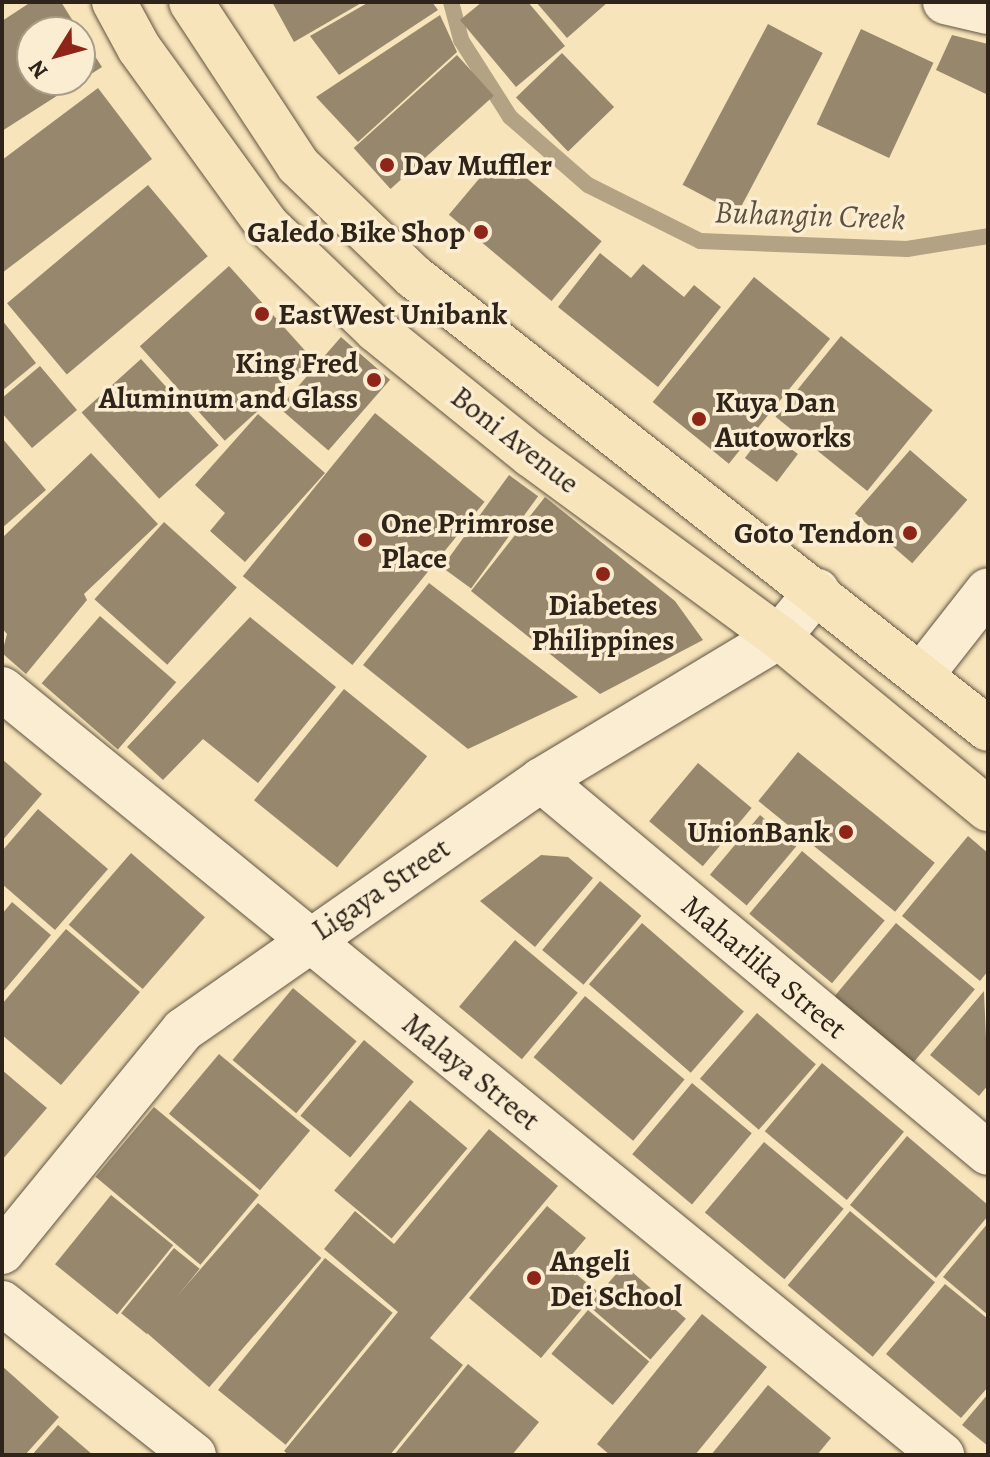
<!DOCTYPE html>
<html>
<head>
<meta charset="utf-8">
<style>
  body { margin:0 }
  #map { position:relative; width:990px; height:1457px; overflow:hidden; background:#f8e4ba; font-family:Alegreya,serif }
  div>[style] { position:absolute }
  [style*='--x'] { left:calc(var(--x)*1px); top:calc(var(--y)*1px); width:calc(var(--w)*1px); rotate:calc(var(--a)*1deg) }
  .stream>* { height:16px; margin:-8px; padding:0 8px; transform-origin:8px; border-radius:8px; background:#b3a384 }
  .building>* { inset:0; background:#97886d; transform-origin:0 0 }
  .roads { filter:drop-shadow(0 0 2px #605442) drop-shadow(0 0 2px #605442) }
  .minor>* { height:44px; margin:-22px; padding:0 22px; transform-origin:22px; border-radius:22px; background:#faedd2 }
  .major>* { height:44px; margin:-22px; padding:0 22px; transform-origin:22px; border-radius:22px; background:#f8e4ba }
  .dots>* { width:22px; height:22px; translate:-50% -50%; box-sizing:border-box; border:4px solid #faedd2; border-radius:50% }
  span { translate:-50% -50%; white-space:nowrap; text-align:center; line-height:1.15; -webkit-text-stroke:7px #faedd2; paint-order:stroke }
  .poi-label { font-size:30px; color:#2e241a; font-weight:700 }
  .left { translate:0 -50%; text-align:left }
  .right { translate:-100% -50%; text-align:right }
  .street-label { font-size:30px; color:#2e241a }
  .water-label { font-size:32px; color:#5d503f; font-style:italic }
  .frame { position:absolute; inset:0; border:4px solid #2e241a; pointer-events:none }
  .north { position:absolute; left:16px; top:16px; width:80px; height:80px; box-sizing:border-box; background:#faedd2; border:2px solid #a89d88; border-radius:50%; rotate:233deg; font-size:22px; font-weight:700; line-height:32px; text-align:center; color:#2e241a }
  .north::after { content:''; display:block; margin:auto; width:28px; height:36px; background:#8f2418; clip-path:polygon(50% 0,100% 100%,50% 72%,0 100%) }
</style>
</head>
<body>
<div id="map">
  <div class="stream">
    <div style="--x:451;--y:2;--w:39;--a:75"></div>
    <div style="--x:461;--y:40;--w:91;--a:57.5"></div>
    <div style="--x:510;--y:117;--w:103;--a:41.1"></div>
    <div style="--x:588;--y:185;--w:125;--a:26.6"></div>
    <div style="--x:700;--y:241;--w:207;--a:2.2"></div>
    <div style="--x:907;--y:249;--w:82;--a:-9.1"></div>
  </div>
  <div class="building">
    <div style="clip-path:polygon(31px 2px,61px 2px,80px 32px,32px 32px,32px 80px,80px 80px,80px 33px,102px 67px,2px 131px,2px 21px)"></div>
    <div style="clip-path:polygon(272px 2px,363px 2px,294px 42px)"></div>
    <div style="clip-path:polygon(369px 2px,432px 2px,438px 10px,339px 75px,310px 36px)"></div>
    <div style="clip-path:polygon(482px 2px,528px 2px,565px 46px,516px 87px,460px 20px)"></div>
    <div style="clip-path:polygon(536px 2px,608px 2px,567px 38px)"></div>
    <div style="clip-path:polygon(440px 15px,457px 52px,358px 142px,316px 97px)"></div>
    <div style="left:768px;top:24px;width:62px;height:182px;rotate:28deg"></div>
    <div style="left:861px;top:29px;width:80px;height:105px;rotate:25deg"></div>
    <div style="clip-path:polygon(952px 35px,988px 44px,988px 95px,936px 70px)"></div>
    <div style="left:562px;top:53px;width:75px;height:64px;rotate:46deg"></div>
    <div style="left:457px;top:55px;width:55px;height:139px;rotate:48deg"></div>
    <div style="clip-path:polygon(98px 88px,152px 159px,2px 273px,2px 160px)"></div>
    <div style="left:499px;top:155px;width:134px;height:78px;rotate:40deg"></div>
    <div style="left:148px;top:185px;width:93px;height:184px;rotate:50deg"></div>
    <div style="clip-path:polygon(600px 253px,631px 278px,643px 264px,684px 297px,694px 285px,721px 307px,658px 387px,558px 307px)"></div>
    <div style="left:229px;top:266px;width:127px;height:120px;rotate:48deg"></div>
    <div style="left:754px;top:277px;width:98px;height:161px;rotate:39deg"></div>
    <div style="clip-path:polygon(2px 320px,36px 363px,2px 391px)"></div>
    <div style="left:841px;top:336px;width:118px;height:104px;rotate:39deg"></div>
    <div style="left:341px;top:337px;width:65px;height:94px;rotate:41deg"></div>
    <div style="left:141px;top:359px;width:116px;height:80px;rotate:48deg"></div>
    <div style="clip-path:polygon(40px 366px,77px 410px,32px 448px,2px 413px,2px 398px)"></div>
    <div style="left:375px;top:413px;width:141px;height:210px;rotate:39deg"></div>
    <div style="clip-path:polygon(258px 414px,325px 473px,245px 562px,210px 531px,225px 513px,195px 485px)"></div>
    <div style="left:766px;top:430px;width:40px;height:35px;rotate:37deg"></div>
    <div style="clip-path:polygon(2px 438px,46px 490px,2px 528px)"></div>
    <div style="left:910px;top:450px;width:76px;height:84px;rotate:41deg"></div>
    <div style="clip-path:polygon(91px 453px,158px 524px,84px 594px,87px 600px,26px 674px,2px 653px,7px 634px,2px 628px,2px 538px)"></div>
    <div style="left:509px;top:475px;width:36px;height:114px;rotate:36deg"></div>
    <div style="clip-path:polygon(545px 497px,675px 601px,703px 640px,600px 694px,471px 591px)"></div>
    <div style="left:164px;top:522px;width:98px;height:104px;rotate:42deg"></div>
    <div style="clip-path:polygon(429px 583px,578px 697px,468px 749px,363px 665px)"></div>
    <div style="left:100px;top:616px;width:101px;height:89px;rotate:41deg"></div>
    <div style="clip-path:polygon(250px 617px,336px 687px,258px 783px,203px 739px,163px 780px,127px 747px)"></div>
    <div style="left:344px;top:689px;width:107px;height:143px;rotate:39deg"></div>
    <div style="left:798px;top:752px;width:176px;height:63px;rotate:39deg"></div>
    <div style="clip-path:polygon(2px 759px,42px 794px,2px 841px)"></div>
    <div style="left:698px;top:763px;width:70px;height:76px;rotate:40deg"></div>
    <div style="clip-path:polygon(38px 809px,108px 869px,55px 930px,2px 884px,2px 851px)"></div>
    <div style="left:760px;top:815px;width:48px;height:78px;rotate:40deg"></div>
    <div style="clip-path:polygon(968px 836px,988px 853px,988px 971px,980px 981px,902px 916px)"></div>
    <div style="left:802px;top:851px;width:108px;height:82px;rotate:40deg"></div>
    <div style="left:131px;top:853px;width:98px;height:95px;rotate:41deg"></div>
    <div style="clip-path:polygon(541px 855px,568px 857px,593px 878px,535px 947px,480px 901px)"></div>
    <div style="left:600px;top:881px;width:54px;height:90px;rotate:40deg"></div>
    <div style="clip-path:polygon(12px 902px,51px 935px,2px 993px,2px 914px)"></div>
    <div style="left:642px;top:923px;width:135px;height:81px;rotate:41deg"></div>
    <div style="left:896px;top:923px;width:103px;height:96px;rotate:40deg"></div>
    <div style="clip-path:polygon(66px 929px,140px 992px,61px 1085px,2px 1035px,2px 1004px)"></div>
    <div style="left:515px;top:940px;width:82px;height:87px;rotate:40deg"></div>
    <div style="left:293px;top:988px;width:83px;height:94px;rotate:40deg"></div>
    <div style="clip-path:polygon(984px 991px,988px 1085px,979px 1096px,930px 1055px)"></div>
    <div style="left:585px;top:996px;width:130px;height:80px;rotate:40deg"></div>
    <div style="left:757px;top:1013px;width:78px;height:87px;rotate:41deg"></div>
    <div style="left:364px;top:1040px;width:65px;height:99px;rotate:40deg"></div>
    <div style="left:219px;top:1054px;width:119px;height:78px;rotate:40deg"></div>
    <div style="left:822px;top:1063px;width:107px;height:89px;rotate:40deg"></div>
    <div style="clip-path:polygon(2px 1070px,47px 1108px,2px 1160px)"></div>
    <div style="left:692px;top:1083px;width:78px;height:93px;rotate:40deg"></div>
    <div style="left:410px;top:1100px;width:75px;height:118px;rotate:40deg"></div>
    <div style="left:154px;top:1107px;width:137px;height:91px;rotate:40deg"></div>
    <div style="clip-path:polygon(489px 1129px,558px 1186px,430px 1338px,463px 1365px,390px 1455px,289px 1455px,284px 1451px,398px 1312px,324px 1249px,355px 1211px,394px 1244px)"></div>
    <div style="clip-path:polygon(907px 1136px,988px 1205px,988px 1216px,936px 1278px,850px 1205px)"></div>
    <div style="left:764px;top:1142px;width:104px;height:92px;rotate:40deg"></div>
    <div style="left:111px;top:1195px;width:80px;height:89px;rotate:39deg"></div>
    <div style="left:258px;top:1203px;width:84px;height:171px;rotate:41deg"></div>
    <div style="clip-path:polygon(547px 1206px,586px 1238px,564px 1264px,597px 1291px,541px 1358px,469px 1298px)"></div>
    <div style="left:850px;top:1211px;width:111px;height:97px;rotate:40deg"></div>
    <div style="clip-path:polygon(988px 1223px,988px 1315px,943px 1277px)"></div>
    <div style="left:174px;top:1248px;width:33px;height:84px;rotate:39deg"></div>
    <div style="left:325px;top:1258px;width:87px;height:170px;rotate:39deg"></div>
    <div style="left:624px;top:1265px;width:82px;height:54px;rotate:41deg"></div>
    <div style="clip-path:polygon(945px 1284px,988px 1319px,988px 1387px,961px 1418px,886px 1354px)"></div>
    <div style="left:588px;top:1310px;width:80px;height:57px;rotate:40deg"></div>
    <div style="clip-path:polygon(702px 1314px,767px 1367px,695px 1455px,610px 1455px,597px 1444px)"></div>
    <div style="clip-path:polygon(468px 1364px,539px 1422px,512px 1455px,394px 1455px)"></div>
    <div style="clip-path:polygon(2px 1366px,59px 1417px,25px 1455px,2px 1455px)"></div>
    <div style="clip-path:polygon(768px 1385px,831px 1438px,817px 1455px,711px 1455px)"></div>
    <div style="clip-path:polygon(988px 1394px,988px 1446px,962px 1425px)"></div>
    <div style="clip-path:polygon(58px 1425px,93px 1455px,32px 1455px)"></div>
  </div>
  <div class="roads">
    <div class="minor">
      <div style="--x:945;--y:2;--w:44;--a:13.1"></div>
      <div style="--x:923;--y:673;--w:105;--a:-51.9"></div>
      <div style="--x:2;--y:689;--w:1213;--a:39.18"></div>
      <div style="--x:541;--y:780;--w:582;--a:39.84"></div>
      <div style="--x:2;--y:1252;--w:286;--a:-50.8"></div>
      <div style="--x:183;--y:1030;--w:437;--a:-34.9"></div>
      <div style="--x:541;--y:780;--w:278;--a:-31"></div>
      <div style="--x:779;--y:637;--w:60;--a:-50.4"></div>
      <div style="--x:2;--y:1303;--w:245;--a:38.4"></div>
    </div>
    <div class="major">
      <div style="--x:114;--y:2;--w:52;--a:61.5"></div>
      <div style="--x:139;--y:48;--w:218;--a:54.1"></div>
      <div style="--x:267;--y:225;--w:151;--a:43.9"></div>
      <div style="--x:376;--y:330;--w:199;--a:38.9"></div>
      <div style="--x:531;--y:455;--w:308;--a:36.3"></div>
      <div style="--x:779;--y:637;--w:271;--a:39.5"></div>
      <div style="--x:191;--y:2;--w:195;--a:56.7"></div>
      <div style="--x:298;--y:165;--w:160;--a:44"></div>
      <div style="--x:413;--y:276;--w:732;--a:38.23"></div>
    </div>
  </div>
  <div class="dots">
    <div style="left:387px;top:165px;background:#8f2418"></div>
    <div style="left:481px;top:232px;background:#8f2418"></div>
    <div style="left:262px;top:314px;background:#8f2418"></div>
    <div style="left:374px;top:380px;background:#8f2418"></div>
    <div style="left:699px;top:419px;background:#8f2418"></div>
    <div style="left:910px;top:533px;background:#8f2418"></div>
    <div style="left:365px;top:540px;background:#8f2418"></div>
    <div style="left:603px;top:574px;background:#8f2418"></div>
    <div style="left:846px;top:832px;background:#8f2418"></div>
    <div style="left:534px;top:1278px;background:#8f2418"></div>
  </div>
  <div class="poi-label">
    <span class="left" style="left:403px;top:165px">Dav Muffler</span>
    <span class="right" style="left:465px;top:232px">Galedo Bike Shop</span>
    <span class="left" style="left:278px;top:314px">EastWest Unibank</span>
    <span class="right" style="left:358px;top:380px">King Fred<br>Aluminum and Glass</span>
    <span class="left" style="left:715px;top:419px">Kuya Dan<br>Autoworks</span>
    <span class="left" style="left:381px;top:540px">One Primrose<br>Place</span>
    <span class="right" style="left:894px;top:533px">Goto Tendon</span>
    <span style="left:603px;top:622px">Diabetes<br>Philippines</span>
    <span class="right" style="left:830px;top:832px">UnionBank</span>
    <span class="left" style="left:550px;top:1278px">Angeli<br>Dei School</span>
  </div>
  <div class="street-label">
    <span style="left:515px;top:440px;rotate:38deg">Boni Avenue</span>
    <span style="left:381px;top:889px;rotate:-34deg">Ligaya Street</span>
    <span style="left:764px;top:967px;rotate:40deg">Maharlika Street</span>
    <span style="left:471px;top:1072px;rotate:39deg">Malaya Street</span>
  </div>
  <div class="water-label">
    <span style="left:810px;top:215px;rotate:2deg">Buhangin Creek</span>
  </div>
  <div class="frame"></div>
  <div class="north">N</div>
</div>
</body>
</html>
